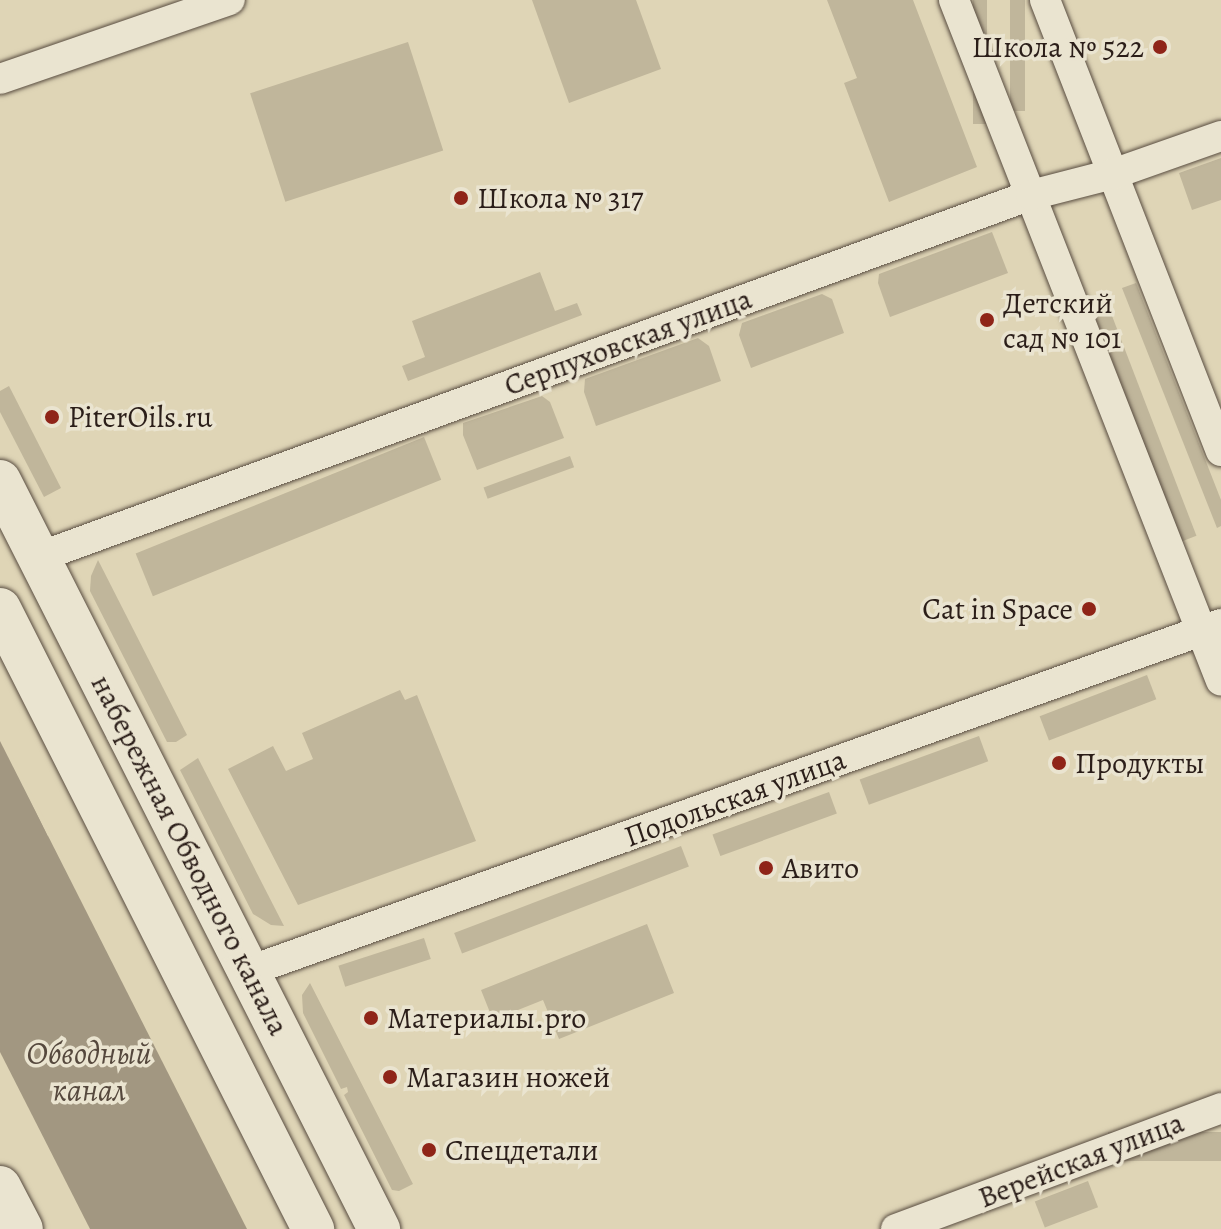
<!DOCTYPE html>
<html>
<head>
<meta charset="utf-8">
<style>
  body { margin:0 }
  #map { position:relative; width:1221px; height:1229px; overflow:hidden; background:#dfd5b6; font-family:Alegreya,serif }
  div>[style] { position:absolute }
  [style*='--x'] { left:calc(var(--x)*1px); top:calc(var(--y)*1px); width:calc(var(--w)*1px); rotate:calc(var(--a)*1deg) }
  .green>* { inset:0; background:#c0b69b; transform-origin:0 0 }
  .water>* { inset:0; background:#a29781 }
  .pier>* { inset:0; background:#dfd5b6 }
  .roads { filter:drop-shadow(0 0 2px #584c40) drop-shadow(0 0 2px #584c40) }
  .minor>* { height:30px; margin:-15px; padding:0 15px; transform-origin:15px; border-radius:15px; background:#eae4d0 }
  .secondary>* { height:42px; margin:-21px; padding:0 21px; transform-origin:21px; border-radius:21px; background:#eae4d0 }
  .dots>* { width:22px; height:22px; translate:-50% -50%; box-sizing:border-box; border:4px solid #eae4d0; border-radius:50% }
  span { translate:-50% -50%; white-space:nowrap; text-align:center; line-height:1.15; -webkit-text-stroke:7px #eae4d0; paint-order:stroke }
  .poi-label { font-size:30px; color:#2b1e19 }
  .right { translate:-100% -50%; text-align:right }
  .left { translate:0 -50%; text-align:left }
  .street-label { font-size:30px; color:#2b1e19 }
  .water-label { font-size:32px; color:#55483d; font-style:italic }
</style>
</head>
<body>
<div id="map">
  <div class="green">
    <div style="clip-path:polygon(532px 0,636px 0,661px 69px,569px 103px)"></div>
    <div style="clip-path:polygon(827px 0,913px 0,977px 167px,889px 202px,844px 83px,857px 78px)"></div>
    <div style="left:973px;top:0;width:14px;height:124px"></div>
    <div style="left:1010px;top:0;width:15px;height:111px"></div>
    <div style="left:408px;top:42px;width:114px;height:166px;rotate:72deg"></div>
    <div style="clip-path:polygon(1221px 158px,1221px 200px,1192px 210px,1179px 173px)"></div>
    <div style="clip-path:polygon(992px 232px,1008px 273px,890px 317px,878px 283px,879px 274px)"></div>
    <div style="clip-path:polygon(540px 272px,555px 311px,577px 303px,582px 315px,408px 381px,402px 366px,425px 357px,412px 321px)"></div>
    <div style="clip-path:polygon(1136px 283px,1221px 500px,1221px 526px,1217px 528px,1122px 288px)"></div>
    <div style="clip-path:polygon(822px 294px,832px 299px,844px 333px,751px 368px,739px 335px,742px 323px)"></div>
    <div style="left:1104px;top:295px;width:258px;height:16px;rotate:69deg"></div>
    <div style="clip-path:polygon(698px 338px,709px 346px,721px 381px,596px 426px,584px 392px,585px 379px)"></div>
    <div style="clip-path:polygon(9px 386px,61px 488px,44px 497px,0 412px,0 391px)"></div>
    <div style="clip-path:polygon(542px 396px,550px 402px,564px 438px,477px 470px,463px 435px,463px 423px)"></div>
    <div style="left:424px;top:437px;width:46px;height:311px;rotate:68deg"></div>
    <div style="left:570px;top:456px;width:12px;height:92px;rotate:70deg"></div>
    <div style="clip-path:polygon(98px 560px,187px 735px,176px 742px,167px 742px,90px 591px,91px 576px)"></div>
    <div style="left:1147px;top:675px;width:26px;height:115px;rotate:69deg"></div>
    <div style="clip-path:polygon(400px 690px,405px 700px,417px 695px,476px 841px,298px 905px,228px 769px,273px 746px,286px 771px,313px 759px,302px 733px)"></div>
    <div style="left:979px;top:736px;width:27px;height:127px;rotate:70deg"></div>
    <div style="clip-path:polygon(198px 758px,284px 926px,271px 925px,253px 914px,180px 770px)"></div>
    <div style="left:829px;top:792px;width:23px;height:124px;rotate:70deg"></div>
    <div style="left:681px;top:846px;width:22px;height:243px;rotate:69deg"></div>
    <div style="clip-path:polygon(647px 924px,674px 993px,559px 1039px,543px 1000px,493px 1020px,481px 990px)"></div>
    <div style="left:424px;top:938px;width:22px;height:90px;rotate:72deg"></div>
    <div style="clip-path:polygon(310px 983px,413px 1184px,399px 1191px,392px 1190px,344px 1095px,348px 1092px,347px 1087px,341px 1089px,303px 1013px,302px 995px)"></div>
    <div style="left:1221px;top:1132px;width:29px;height:113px;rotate:90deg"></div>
    <div style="left:1088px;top:1181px;width:28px;height:57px;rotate:69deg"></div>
  </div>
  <div class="water">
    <div style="clip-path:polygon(0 741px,247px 1229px,90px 1229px,0 1052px)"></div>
  </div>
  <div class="pier">
    <div style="clip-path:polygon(0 737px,4px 739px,52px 834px,48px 836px)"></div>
  </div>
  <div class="roads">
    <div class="minor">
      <div style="--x:954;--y:0;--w:731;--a:68.59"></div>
      <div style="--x:1045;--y:0;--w:484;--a:68.7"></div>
      <div style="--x:0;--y:79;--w:243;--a:-19"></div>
      <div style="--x:39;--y:557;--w:1056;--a:-20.05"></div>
      <div style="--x:1031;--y:195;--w:85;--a:-14.4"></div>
      <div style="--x:1113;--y:174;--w:114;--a:-19.4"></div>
      <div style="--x:249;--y:971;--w:1032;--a:-19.65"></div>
      <div style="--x:896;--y:1229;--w:347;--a:-20.4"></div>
    </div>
    <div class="secondary">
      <div style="--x:0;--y:481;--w:839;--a:63.13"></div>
      <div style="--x:0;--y:609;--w:695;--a:63.21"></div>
      <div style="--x:0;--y:1187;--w:47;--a:62.4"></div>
    </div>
  </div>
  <div class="dots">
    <div style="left:1160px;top:47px;background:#8f2418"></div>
    <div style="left:461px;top:198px;background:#8f2418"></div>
    <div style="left:987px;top:320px;background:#8f2418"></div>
    <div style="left:52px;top:417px;background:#8f2418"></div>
    <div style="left:1089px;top:609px;background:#8f2418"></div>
    <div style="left:1059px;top:763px;background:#8f2418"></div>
    <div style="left:766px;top:868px;background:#8f2418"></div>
    <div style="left:371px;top:1018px;background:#8f2418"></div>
    <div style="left:390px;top:1077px;background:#8f2418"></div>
    <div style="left:429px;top:1150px;background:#8f2418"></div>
  </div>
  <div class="poi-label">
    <span class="right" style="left:1144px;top:47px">Школа № 522</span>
    <span class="left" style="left:477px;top:198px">Школа № 317</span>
    <span class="left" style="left:1003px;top:320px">Детский<br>сад № 101</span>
    <span class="left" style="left:68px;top:417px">PiterOils.ru</span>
    <span class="right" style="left:1073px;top:609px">Cat in Space</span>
    <span class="left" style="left:1075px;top:763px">Продукты</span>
    <span class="left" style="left:782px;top:868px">Авито</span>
    <span class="left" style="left:387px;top:1018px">Материалы.pro</span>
    <span class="left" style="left:406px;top:1077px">Магазин ножей</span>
    <span class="left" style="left:445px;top:1150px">Спецдетали</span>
  </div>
  <div class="street-label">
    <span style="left:628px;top:342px;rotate:-20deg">Серпуховская улица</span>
    <span style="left:735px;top:798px;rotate:-20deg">Подольская улица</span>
    <span style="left:190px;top:855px;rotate:63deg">набережная Обводного канала</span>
    <span style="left:1081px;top:1160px;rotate:-21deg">Верейская улица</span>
  </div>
  <div class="water-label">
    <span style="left:89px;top:1072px">Обводный<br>канал</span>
  </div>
</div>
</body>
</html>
